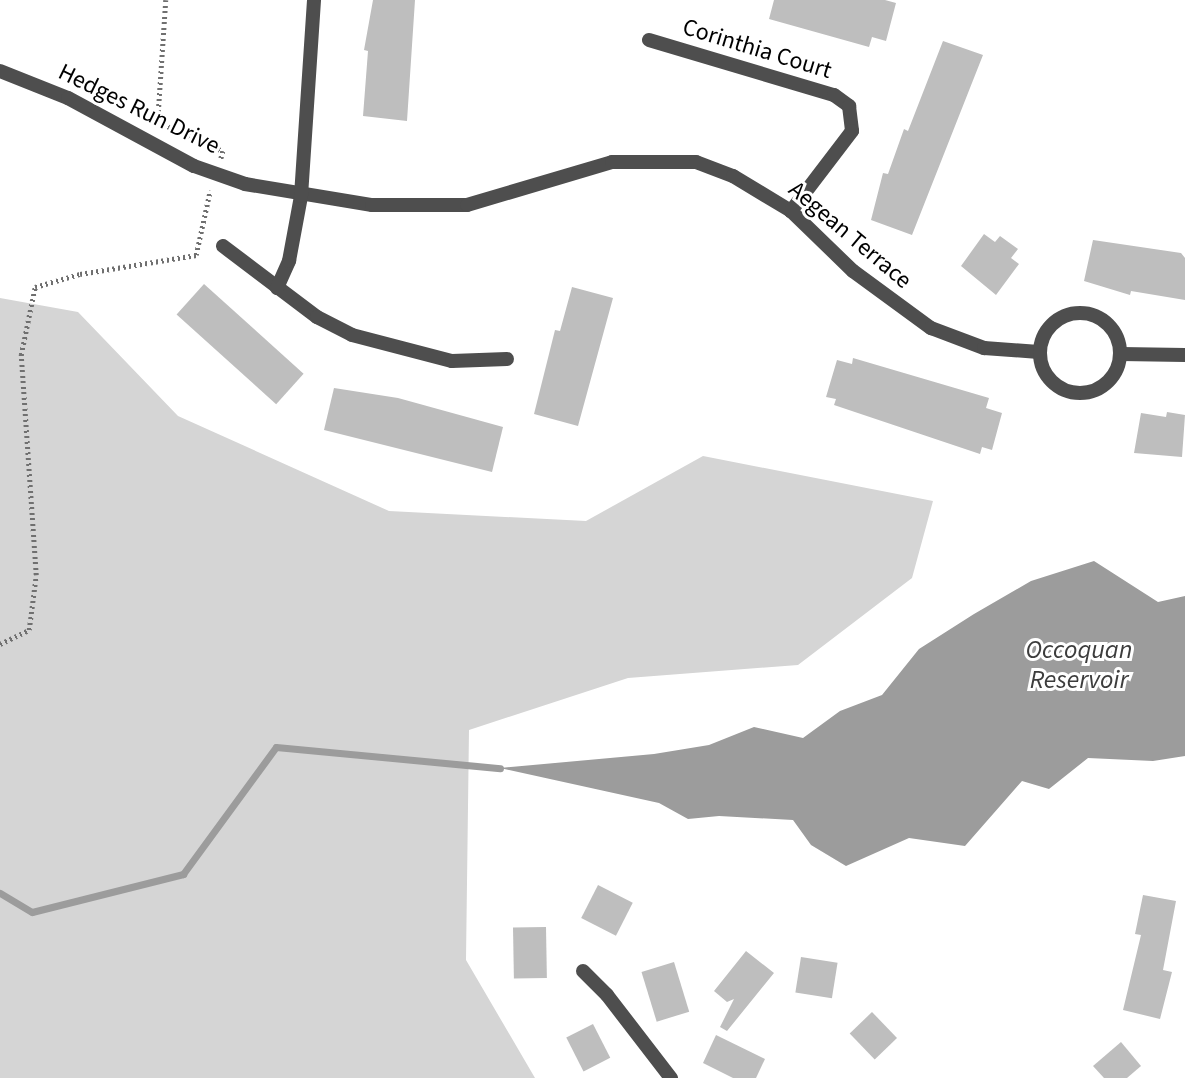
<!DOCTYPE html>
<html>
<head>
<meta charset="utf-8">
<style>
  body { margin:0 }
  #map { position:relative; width:1185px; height:1078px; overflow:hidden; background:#fff; font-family:"Source Sans 3",sans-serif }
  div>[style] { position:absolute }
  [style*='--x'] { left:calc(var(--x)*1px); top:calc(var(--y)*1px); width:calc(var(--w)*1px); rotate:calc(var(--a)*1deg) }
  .green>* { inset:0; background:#d5d5d5 }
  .water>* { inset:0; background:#9c9c9c }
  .stream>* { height:7px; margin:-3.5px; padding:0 3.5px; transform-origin:3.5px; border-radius:3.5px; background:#9c9c9c }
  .building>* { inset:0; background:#bebebe; transform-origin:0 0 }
  .path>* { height:4.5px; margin-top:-2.25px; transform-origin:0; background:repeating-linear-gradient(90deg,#707070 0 2px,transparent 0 5.5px) }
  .minor>* { height:14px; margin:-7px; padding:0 7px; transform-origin:7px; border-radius:7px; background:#4e4e4e }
  .minor>.ring { margin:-7px; padding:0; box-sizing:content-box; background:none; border:14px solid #4e4e4e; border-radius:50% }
  span { translate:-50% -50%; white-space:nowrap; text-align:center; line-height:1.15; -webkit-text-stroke:6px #fff; paint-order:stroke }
  .street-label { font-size:24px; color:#000 }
  .water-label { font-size:26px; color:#3d3d3d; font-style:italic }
</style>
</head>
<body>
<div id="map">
  <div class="green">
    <div style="clip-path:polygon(0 298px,78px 312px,178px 416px,389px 511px,586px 521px,703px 456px,933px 501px,912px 578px,798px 665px,628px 678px,469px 730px,466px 960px,535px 1078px,0 1078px)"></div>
  </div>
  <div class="water">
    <div style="clip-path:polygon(1094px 561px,1158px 602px,1185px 596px,1185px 756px,1153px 761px,1088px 758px,1049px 789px,1022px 781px,965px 846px,909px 838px,846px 866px,811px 845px,793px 820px,719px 816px,688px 819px,659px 803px,500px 768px,654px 754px,709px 745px,754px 727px,803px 738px,840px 711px,882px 695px,919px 649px,974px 614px,1031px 581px)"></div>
  </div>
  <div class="stream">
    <div style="--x:0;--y:893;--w:37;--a:31"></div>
    <div style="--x:32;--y:912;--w:156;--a:-14.1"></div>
    <div style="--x:183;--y:874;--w:157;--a:-53.8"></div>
    <div style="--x:276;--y:747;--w:225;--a:5.4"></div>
  </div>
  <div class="building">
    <div style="clip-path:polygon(373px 0,415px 0,407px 121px,363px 116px,368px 51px,364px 50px)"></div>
    <div style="clip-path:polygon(774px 0,885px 0,896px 3px,886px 41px,872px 37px,869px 47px,769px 19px)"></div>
    <div style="clip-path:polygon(943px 41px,983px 55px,912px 235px,871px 220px,883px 173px,888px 174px,904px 129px,908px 131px)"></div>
    <div style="clip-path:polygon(984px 234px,995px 242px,1000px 236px,1018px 249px,1011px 258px,1019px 264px,996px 295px,961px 266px)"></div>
    <div style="clip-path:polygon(1093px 240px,1181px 253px,1185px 258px,1185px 300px,1131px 291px,1130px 295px,1084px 281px)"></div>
    <div style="left:204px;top:284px;width:134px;height:41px;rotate:42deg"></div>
    <div style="clip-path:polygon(572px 287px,613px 298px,578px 426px,534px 414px,555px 330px,560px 331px)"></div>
    <div style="clip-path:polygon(853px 358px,989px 398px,986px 408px,1002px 413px,992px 450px,982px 447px,980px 454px,834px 405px,836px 399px,826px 397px,837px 360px,852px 364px)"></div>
    <div style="clip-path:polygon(334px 388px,398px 398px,503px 427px,492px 472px,324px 430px)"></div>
    <div style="clip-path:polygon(1167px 412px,1185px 415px,1182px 457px,1134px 453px,1141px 413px,1166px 417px)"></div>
    <div style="left:598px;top:885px;width:39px;height:37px;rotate:27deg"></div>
    <div style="clip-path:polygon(1143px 895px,1176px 901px,1163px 970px,1172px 972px,1160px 1019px,1123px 1010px,1141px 935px,1135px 934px)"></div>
    <div style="left:546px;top:927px;width:51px;height:33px;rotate:89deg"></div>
    <div style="clip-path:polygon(746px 951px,774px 973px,727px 1031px,720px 1027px,734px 999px,727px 1002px,714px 991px)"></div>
    <div style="left:801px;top:957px;width:37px;height:36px;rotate:9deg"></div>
    <div style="left:674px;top:962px;width:52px;height:34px;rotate:73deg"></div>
    <div style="left:872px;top:1012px;width:36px;height:31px;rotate:46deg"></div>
    <div style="left:593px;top:1024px;width:38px;height:30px;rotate:63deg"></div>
    <div style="clip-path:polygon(716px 1035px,765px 1059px,756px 1078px,733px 1078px,703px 1063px)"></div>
    <div style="clip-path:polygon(1121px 1042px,1141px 1066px,1127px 1078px,1104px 1078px,1093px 1066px)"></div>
  </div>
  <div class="path">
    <div style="--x:166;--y:0;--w:122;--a:93.8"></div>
    <div style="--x:158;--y:122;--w:71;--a:24"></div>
    <div style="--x:223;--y:151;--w:8;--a:104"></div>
    <div style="--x:0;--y:644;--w:32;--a:-26"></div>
    <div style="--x:29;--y:630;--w:55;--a:-82.7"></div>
    <div style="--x:36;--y:575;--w:221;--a:-93.9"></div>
    <div style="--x:21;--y:355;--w:69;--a:-78.4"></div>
    <div style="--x:35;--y:287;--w:47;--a:-16.1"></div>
    <div style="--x:80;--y:274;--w:118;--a:-9.3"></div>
    <div style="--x:196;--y:255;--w:66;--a:-77.7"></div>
  </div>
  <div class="minor">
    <div style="--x:649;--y:40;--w:193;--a:16.6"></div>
    <div style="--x:834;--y:95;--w:19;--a:36"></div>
    <div style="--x:849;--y:106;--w:25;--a:83"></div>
    <div style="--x:852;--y:131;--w:101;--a:127.3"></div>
    <div style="--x:0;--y:71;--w:73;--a:21.7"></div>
    <div style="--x:68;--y:98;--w:143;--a:28.4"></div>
    <div style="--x:194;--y:166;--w:54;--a:19.4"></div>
    <div style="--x:245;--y:184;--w:129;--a:9.4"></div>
    <div style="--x:372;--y:205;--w:95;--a:0"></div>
    <div style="--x:467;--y:205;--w:151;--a:-16.5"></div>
    <div style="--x:612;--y:162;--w:84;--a:0"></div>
    <div style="--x:696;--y:162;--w:40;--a:21"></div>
    <div style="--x:733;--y:176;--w:68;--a:31.1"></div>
    <div style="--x:791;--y:211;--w:86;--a:44.1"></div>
    <div style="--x:853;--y:271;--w:97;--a:36.2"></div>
    <div style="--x:931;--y:328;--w:57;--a:20.7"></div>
    <div style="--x:984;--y:348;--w:55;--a:4.2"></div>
    <div style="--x:223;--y:246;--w:118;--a:37.1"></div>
    <div style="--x:317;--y:317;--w:39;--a:27"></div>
    <div style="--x:352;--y:335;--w:103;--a:14.6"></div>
    <div style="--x:452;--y:361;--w:55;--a:-2.1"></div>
    <div style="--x:277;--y:288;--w:30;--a:-66"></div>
    <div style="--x:289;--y:261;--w:66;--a:-79.5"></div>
    <div style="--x:301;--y:196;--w:196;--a:-86.2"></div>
    <div class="ring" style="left:1040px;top:313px;width:66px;height:66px"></div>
    <div style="--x:1121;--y:354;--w:64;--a:0.9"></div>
    <div style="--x:583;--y:971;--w:34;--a:45"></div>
    <div style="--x:607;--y:995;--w:105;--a:52.4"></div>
  </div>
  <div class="street-label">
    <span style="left:757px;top:49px;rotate:17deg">Corinthia Court</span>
    <span style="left:139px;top:109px;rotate:26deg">Hedges Run Drive</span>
    <span style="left:850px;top:235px;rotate:40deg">Aegean Terrace</span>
  </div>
  <div class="water-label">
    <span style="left:1079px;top:665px">Occoquan<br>Reservoir</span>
  </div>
</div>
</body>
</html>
